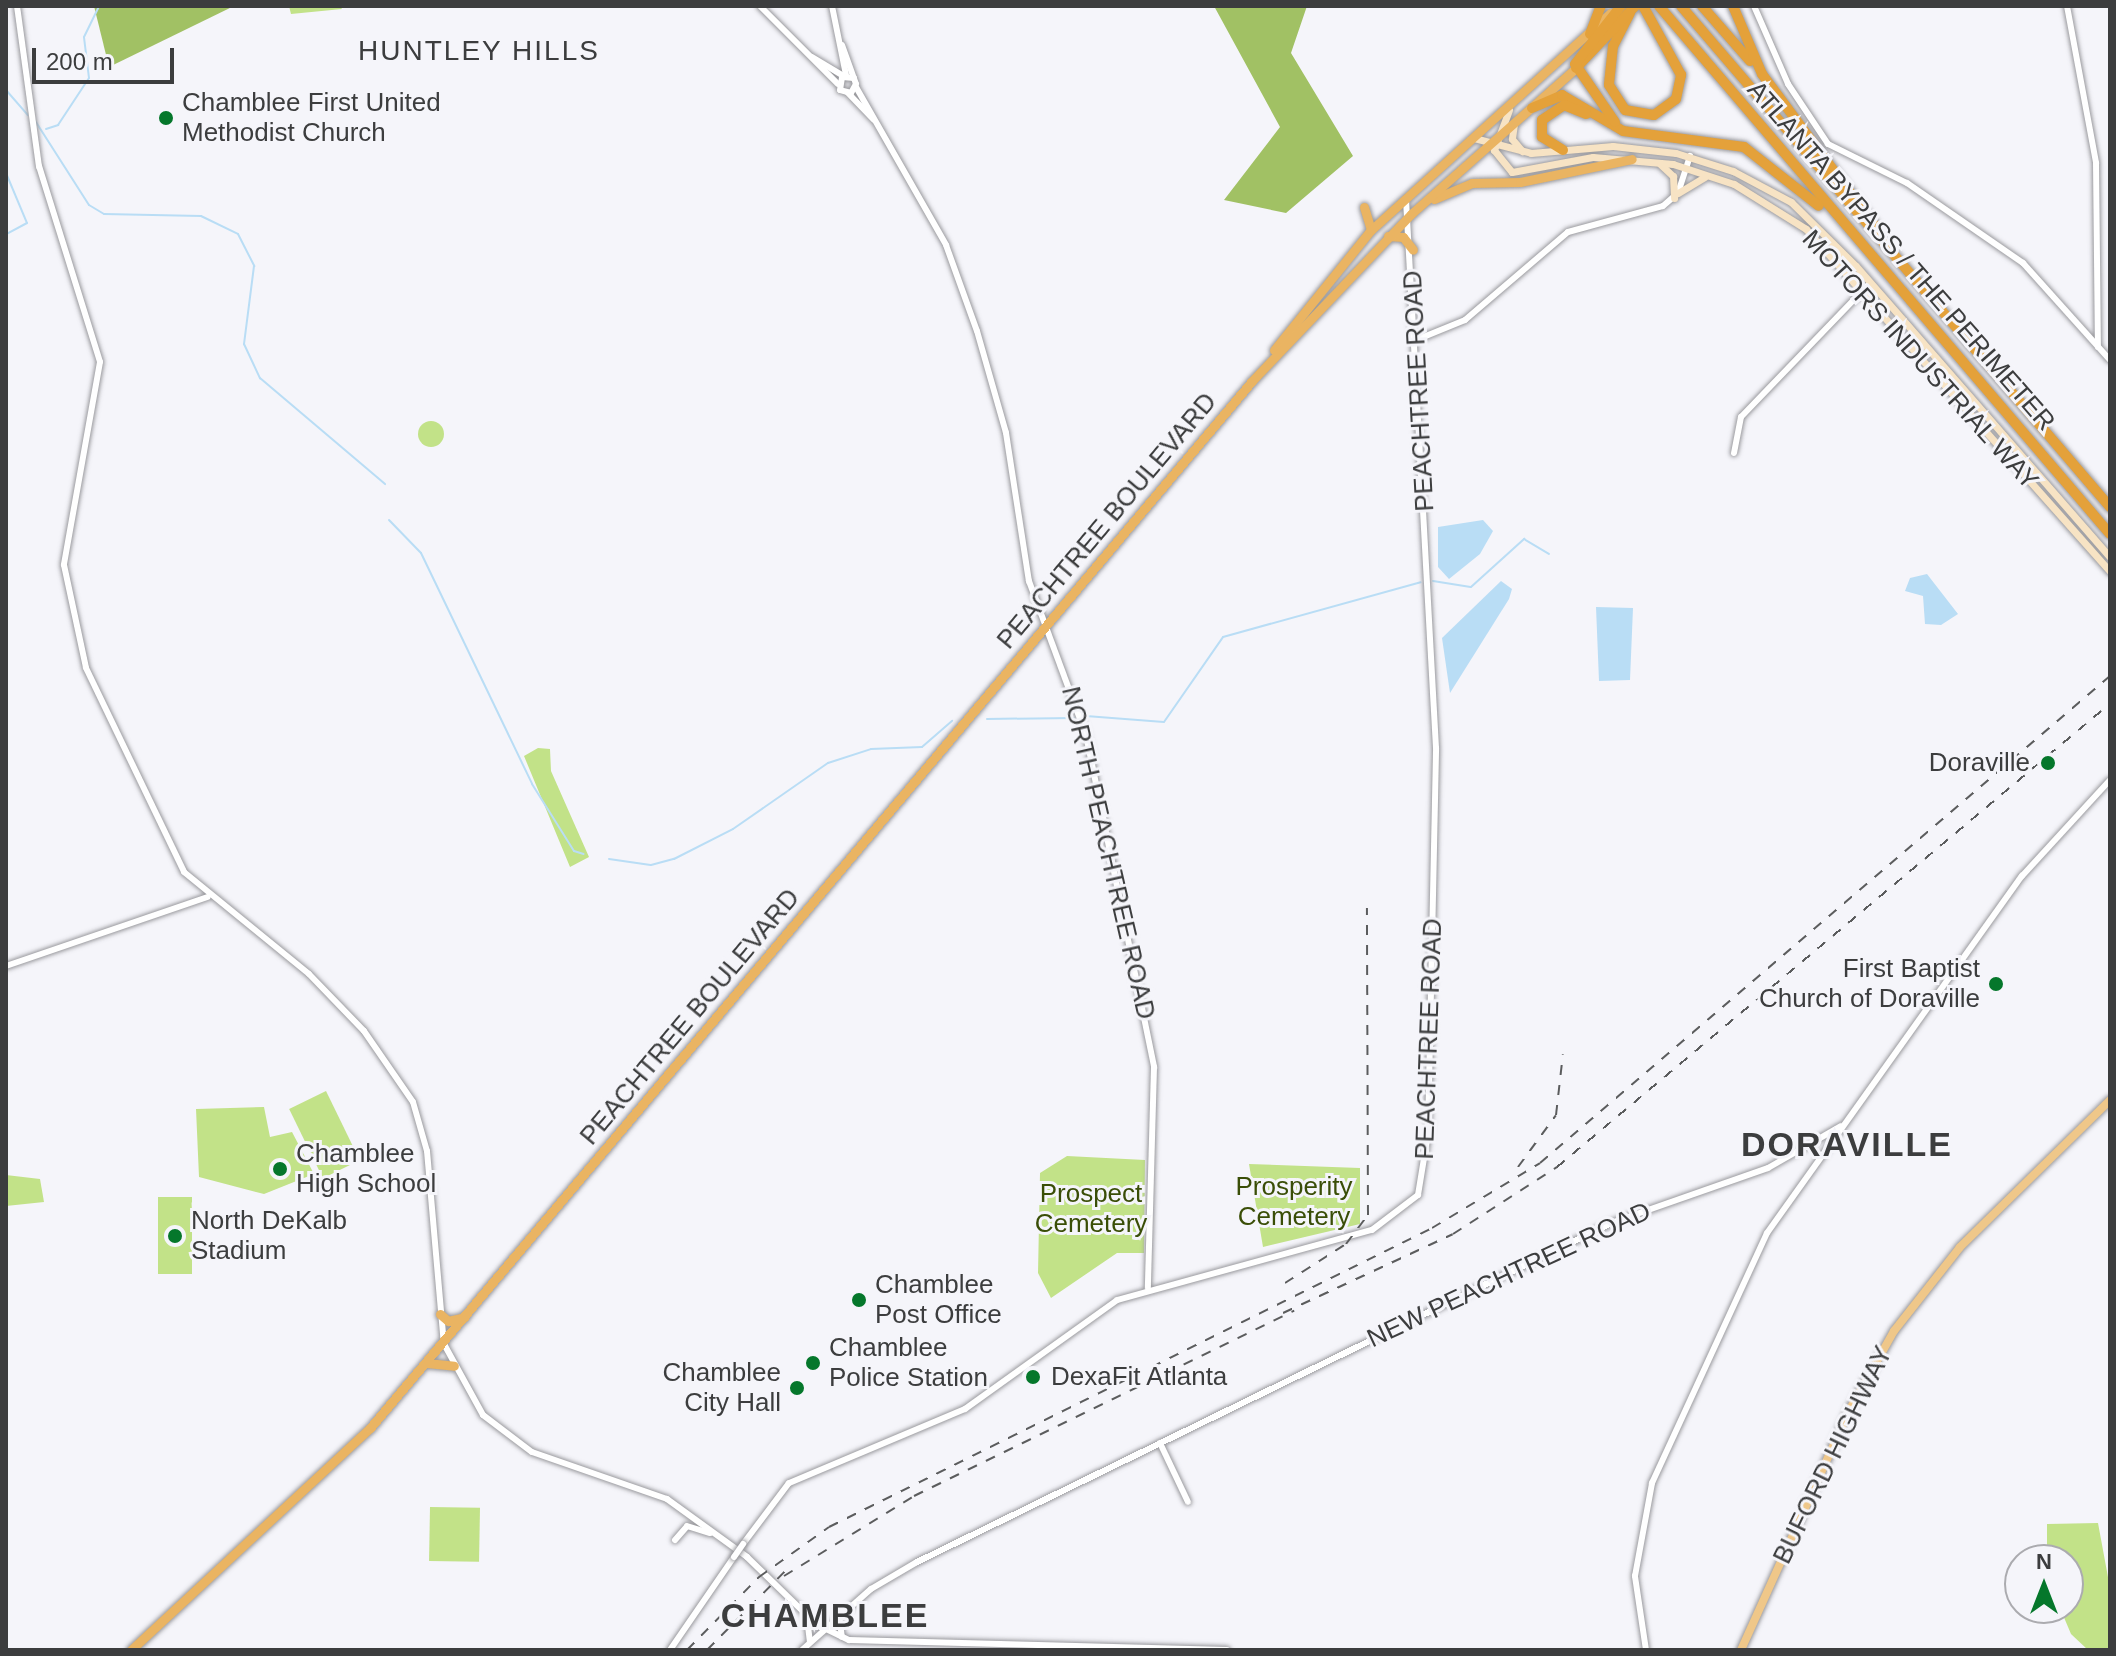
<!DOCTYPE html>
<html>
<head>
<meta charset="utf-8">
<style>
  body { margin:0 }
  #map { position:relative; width:2116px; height:1656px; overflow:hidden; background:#f5f5fa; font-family:Arial,sans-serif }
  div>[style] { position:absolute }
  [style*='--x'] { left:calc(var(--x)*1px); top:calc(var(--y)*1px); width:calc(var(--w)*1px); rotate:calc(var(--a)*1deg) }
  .green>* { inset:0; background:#c2e288; transform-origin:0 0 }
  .round { border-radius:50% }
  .forest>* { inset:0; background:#a1c164 }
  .water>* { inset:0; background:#b9ddf5 }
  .stream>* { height:2px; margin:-1px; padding:0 1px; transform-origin:1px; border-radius:1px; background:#b9ddf5 }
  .roads { filter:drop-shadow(0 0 2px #9a9a9e) drop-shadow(0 0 2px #9a9a9e) }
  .tertiary>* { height:6px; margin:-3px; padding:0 3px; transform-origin:3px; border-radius:3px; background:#fff }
  .secondary>* { height:7px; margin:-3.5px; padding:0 3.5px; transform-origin:3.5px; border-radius:3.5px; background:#f7e3c4 }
  .primary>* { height:8px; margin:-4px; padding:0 4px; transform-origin:4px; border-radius:4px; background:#efc789 }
  .trunk>* { height:9px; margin:-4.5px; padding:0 4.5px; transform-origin:4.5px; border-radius:4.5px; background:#eab462 }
  .motorway>* { height:10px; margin:-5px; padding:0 5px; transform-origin:5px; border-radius:5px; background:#e4a13a }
  .rail>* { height:2px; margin-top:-1px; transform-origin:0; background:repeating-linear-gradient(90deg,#5b5c5d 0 10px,transparent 0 20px) }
  .bridges { filter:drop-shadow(0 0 2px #9a9a9e) drop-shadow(0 0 2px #9a9a9e) }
  .tertiary-bridge>* { height:6px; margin:-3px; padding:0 3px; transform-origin:3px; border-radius:3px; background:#fff }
  .dots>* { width:22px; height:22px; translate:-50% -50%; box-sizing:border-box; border:4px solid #f5f5fa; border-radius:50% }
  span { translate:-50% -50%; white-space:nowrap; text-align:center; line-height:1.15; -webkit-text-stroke:6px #f5f5fa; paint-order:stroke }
  .poi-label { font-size:26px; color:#3c3d3e }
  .left { translate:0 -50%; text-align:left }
  .right { translate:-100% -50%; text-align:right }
  .street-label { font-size:26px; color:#3c3d3e }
  .park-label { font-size:26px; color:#3a4e07 }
  .neighbourhood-label { font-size:28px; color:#3c3d3e; letter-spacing:2px }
  .district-label { font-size:34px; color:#3c3d3e; font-weight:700; letter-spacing:2px }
  .frame { position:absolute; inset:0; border:8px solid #3c3d3e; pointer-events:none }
  .north { position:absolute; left:2004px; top:1544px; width:80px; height:80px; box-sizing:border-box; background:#f5f5fa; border:2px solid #ababaf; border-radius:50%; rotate:0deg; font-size:22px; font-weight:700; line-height:32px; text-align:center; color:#3c3d3e }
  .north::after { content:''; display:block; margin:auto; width:28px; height:36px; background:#05772b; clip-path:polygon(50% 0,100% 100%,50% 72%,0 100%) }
  .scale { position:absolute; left:32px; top:48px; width:142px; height:36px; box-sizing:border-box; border:4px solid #3c3d3e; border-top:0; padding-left:10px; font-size:24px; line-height:28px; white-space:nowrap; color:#3c3d3e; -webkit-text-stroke:6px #f5f5fa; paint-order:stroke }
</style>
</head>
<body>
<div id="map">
  <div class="green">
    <div style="clip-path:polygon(289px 6px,340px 6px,342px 9px,291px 14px)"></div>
    <div class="round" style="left:418px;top:421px;width:26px;height:26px"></div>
    <div style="clip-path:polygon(538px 748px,550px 749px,551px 771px,589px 857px,570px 867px,524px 756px)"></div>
    <div style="left:326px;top:1091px;width:77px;height:41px;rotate:64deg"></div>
    <div style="clip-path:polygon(264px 1107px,270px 1137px,292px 1132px,314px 1174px,264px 1194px,199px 1177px,196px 1109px)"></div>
    <div style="clip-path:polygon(1067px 1156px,1145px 1160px,1144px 1253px,1117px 1253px,1051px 1298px,1038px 1273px,1040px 1173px)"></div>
    <div style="clip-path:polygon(1249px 1164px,1360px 1168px,1360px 1224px,1263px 1247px)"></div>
    <div style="clip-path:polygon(6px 1175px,40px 1179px,44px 1202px,6px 1206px)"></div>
    <div style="left:158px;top:1197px;width:34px;height:77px"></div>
    <div style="left:430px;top:1507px;width:50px;height:54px;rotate:1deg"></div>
    <div style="clip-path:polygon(2098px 1523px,2110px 1588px,2110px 1650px,2088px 1650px,2071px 1634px,2060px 1608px,2068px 1608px,2068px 1560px,2047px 1560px,2047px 1524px)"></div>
  </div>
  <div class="forest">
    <div style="clip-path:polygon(94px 6px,234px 6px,109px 67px)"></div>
    <div style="clip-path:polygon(1214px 6px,1307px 6px,1291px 53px,1353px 156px,1286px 213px,1224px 200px,1280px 127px)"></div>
  </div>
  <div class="water">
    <div style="clip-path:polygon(1483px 520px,1493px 531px,1480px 554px,1449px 579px,1438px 567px,1438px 527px)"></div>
    <div style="clip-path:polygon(1927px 574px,1958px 614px,1941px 625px,1925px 624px,1923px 596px,1905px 591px,1910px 578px)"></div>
    <div style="clip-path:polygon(1501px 581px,1512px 589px,1509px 599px,1450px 693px,1442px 638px)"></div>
    <div style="clip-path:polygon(1596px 607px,1633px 608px,1630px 680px,1599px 681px)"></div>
  </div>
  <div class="stream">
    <div style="--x:6;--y:90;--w:33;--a:49"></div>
    <div style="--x:34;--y:119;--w:102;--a:57.4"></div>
    <div style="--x:89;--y:205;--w:17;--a:31"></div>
    <div style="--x:104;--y:214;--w:97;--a:1.2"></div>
    <div style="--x:201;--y:216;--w:41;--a:25.9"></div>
    <div style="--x:238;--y:234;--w:36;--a:63"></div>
    <div style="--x:254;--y:266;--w:79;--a:97.3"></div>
    <div style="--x:244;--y:344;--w:38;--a:65"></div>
    <div style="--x:260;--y:378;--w:164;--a:40.3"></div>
    <div style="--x:46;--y:129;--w:13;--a:-18"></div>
    <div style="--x:58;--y:125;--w:56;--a:-56.6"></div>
    <div style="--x:89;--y:78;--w:41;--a:-97"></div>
    <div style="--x:84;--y:37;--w:34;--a:-64"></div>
    <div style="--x:6;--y:173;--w:54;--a:67.2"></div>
    <div style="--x:27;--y:223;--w:24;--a:152"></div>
    <div style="--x:389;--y:520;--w:46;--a:45.9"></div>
    <div style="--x:421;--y:553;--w:256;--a:64.3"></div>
    <div style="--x:532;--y:784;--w:79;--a:57.9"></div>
    <div style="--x:574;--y:851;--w:10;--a:17"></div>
    <div style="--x:1433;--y:581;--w:38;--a:9"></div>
    <div style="--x:1471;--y:587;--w:72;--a:-42.2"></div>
    <div style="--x:1524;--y:539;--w:29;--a:31"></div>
    <div style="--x:1086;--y:716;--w:78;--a:4.4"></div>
    <div style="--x:1164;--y:722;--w:103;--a:-55.2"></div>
    <div style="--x:1223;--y:637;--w:205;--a:-15.5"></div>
    <div style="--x:987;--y:719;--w:87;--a:-0.7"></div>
    <div style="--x:609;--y:859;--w:42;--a:8.1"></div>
    <div style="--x:651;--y:865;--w:24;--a:-15"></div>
    <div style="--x:674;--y:859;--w:66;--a:-27"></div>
    <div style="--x:733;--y:829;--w:116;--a:-34.8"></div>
    <div style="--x:828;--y:763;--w:45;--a:-18"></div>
    <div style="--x:871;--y:749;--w:51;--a:-2.2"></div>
    <div style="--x:922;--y:747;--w:40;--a:-41"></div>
  </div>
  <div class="roads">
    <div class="tertiary">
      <div style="--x:17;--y:6;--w:162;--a:82.2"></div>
      <div style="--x:39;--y:166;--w:205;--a:72.7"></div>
      <div style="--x:100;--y:362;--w:206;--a:100.1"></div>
      <div style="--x:64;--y:565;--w:105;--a:77.9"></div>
      <div style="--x:86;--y:668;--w:226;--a:64.3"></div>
      <div style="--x:184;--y:872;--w:161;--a:39.2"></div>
      <div style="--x:309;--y:974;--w:79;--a:46"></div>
      <div style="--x:364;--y:1031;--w:86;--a:55.4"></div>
      <div style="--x:413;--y:1102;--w:51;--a:74.1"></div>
      <div style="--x:427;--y:1151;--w:194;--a:85"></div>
      <div style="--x:444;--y:1344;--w:81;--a:61.2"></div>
      <div style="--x:483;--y:1415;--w:61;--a:37.1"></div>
      <div style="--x:532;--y:1452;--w:143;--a:19.2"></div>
      <div style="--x:667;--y:1499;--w:99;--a:35.9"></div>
      <div style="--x:747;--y:1557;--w:96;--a:44.2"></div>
      <div style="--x:816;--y:1624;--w:37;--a:26"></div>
      <div style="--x:849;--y:1640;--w:378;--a:1.5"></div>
      <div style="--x:760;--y:6;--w:110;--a:45"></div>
      <div style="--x:832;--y:6;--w:70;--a:78.5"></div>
      <div style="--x:1754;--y:6;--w:85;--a:66.4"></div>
      <div style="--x:1788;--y:84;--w:72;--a:56.3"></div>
      <div style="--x:1828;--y:144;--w:88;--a:26.3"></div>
      <div style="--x:1907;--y:183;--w:141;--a:34.6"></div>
      <div style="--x:2023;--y:263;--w:130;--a:48.1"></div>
      <div style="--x:2067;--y:6;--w:160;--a:79.5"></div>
      <div style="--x:2096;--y:163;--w:184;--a:89.4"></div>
      <div style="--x:842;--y:45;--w:41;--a:70.3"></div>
      <div style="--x:856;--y:84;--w:10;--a:119"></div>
      <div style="--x:851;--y:93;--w:11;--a:-165"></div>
      <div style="--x:840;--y:90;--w:13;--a:-81"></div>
      <div style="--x:842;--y:77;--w:12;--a:5"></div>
      <div style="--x:812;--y:57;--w:37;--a:31"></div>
      <div style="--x:856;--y:87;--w:182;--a:60.3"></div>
      <div style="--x:946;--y:245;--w:91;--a:70.2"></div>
      <div style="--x:977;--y:331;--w:106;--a:74.1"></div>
      <div style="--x:1006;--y:433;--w:150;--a:81.2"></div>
      <div style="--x:1029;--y:581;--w:164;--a:69.7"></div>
      <div style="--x:1086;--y:735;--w:339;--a:78.4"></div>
      <div style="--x:1154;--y:1067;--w:221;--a:91.6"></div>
      <div style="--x:848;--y:93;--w:37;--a:46"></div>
      <div style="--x:1416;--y:340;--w:53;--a:-22.2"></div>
      <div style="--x:1465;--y:320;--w:135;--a:-40.5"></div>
      <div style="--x:1568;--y:232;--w:98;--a:-15.3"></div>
      <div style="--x:1663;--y:206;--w:20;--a:-41"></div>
      <div style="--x:1678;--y:193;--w:39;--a:-72"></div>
      <div style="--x:1734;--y:453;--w:37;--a:-79"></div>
      <div style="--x:1741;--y:417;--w:186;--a:-46.1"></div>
      <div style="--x:6;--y:966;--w:213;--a:-18.9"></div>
      <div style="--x:1160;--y:1443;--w:65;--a:64.6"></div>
      <div style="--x:675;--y:1540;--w:18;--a:-49"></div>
      <div style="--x:687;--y:1526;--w:24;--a:17"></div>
      <div style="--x:743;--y:1544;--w:76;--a:-53"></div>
      <div style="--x:789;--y:1483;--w:191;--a:-22.8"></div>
      <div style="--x:965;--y:1409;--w:187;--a:-35.6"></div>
      <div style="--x:1117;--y:1300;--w:264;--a:-15.4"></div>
      <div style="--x:1372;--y:1230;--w:58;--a:-37.3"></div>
      <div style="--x:1418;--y:1195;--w:62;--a:-80.7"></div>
      <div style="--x:1428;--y:1134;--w:386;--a:-88.8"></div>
      <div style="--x:1436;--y:748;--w:550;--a:-93.13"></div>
      <div style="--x:839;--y:1614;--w:23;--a:83"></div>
      <div style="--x:807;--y:1618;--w:24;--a:83"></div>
      <div style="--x:670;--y:1650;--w:113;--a:-55.5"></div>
      <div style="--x:802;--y:1650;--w:92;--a:-41.5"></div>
      <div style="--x:871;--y:1589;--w:53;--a:-30.4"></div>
      <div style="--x:917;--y:1562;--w:772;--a:-26.03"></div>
      <div style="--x:1611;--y:1223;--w:166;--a:-19.3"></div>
      <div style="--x:1768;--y:1168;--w:84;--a:-29.9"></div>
      <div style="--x:1646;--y:1650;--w:75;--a:-98.5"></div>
      <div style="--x:1635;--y:1576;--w:95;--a:-79.6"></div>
      <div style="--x:1652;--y:1483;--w:275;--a:-65.3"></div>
      <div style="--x:1767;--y:1233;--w:439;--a:-54.5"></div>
      <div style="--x:2022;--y:876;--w:130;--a:-47.5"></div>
    </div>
    <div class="secondary">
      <div style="--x:1509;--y:110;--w:43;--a:110.6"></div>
      <div style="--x:1494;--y:150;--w:28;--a:51"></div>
      <div style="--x:1512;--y:172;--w:82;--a:-10.5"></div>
      <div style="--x:1593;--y:157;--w:80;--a:5"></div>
      <div style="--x:1673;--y:164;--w:64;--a:18.2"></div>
      <div style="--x:1734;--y:184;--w:85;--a:32"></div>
      <div style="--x:1806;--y:229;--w:458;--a:48.4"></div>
      <div style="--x:1514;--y:124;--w:15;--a:98"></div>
      <div style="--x:1512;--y:139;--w:16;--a:50"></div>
      <div style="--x:1474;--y:138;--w:59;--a:14.7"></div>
      <div style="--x:1531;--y:153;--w:82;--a:-4.9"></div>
      <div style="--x:1613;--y:146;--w:63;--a:6.3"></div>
      <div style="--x:1676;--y:153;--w:60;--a:17.5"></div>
      <div style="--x:1733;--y:171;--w:66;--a:28.1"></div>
      <div style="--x:1791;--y:202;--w:91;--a:44.6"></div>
      <div style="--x:1856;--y:266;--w:386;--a:48.9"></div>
      <div style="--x:1660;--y:164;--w:18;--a:43"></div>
      <div style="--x:1673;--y:176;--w:22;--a:87"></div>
      <div style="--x:1678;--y:193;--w:31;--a:-31"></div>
    </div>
    <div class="primary">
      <div style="--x:1741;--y:1650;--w:265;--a:-65.7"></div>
      <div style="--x:1850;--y:1409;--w:90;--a:-60.6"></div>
      <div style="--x:1894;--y:1331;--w:107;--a:-51.8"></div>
      <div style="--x:1960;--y:1247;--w:210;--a:-44.4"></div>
    </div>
    <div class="trunk">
      <div style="--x:1434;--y:199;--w:41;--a:-22.8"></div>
      <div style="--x:1472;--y:183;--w:48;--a:-1.2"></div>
      <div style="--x:1520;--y:182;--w:114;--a:-11.6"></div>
      <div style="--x:1364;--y:207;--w:24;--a:73"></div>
      <div style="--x:1388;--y:236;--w:15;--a:4"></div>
      <div style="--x:1403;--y:237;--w:16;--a:52"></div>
      <div style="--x:1274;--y:350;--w:154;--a:-51.1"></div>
      <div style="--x:1371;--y:230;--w:323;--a:-42.2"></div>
      <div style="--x:440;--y:1314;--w:11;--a:41"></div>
      <div style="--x:448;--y:1321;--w:17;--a:-13"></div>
      <div style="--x:427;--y:1363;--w:27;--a:6"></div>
      <div style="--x:131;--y:1650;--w:326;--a:-42.9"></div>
      <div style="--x:370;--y:1428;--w:1368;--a:-49.89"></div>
      <div style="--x:1251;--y:382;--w:232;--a:-46.4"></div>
      <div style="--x:1411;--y:214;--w:220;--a:-41.5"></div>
    </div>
    <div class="motorway">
      <div style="--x:1659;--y:6;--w:694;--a:49.5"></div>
      <div style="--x:1681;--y:6;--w:660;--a:49.43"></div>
      <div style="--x:1702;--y:6;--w:73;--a:48.9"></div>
      <div style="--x:1733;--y:6;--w:74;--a:66.9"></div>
      <div style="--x:1762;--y:74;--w:199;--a:53.4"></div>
      <div style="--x:1630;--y:13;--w:37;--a:117"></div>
      <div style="--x:1613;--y:46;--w:39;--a:96"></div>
      <div style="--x:1609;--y:85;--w:30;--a:57"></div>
      <div style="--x:1625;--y:110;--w:29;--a:10"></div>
      <div style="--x:1654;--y:115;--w:27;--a:-36"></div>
      <div style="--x:1676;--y:99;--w:25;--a:-78"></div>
      <div style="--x:1681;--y:75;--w:79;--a:-118.8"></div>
      <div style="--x:1590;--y:34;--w:30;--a:-69"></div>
      <div style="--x:1576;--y:68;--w:86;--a:-46.4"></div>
      <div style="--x:1532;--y:108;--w:33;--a:-23"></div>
      <div style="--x:1562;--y:95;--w:71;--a:30.5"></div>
      <div style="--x:1623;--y:131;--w:122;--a:7.5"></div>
      <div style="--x:1744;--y:147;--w:95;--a:38.2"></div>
      <div style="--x:1615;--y:122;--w:70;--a:-124.6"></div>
      <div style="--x:1575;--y:64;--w:74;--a:-51.6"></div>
      <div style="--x:1563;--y:150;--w:25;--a:-148"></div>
      <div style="--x:1542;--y:137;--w:17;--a:-90"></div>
      <div style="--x:1542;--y:120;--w:27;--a:-34"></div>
      <div style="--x:1564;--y:105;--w:24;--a:22"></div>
    </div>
  </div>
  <div class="rail">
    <div style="--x:1518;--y:1167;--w:64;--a:-53.8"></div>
    <div style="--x:1556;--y:1115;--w:61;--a:-83.5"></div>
    <div style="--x:1285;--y:1283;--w:72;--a:-32.6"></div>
    <div style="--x:1346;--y:1244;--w:36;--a:-53"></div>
    <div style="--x:1368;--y:1215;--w:307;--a:-90.2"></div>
    <div style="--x:1283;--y:1313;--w:187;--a:-24.9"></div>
    <div style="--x:1453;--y:1234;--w:124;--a:-32.8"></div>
    <div style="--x:1557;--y:1167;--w:716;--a:-39.96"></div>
    <div style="--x:784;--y:1576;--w:153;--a:-31.6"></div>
    <div style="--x:914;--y:1496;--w:423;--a:-26"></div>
    <div style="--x:687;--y:1650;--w:103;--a:-45.4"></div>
    <div style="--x:759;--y:1577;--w:86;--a:-35.5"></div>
    <div style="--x:829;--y:1527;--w:673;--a:-26.37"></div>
    <div style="--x:1432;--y:1228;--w:126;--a:-31"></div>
    <div style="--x:1540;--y:1163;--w:750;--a:-40.51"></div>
    <div style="--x:707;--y:1650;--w:117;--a:-45.3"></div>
  </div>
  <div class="bridges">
    <div class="tertiary-bridge">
      <div style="--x:734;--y:1557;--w:16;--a:-55"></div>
    </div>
  </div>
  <div class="dots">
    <div style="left:166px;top:118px;background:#05772b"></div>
    <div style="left:2048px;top:763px;background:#05772b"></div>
    <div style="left:1996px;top:984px;background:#05772b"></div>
    <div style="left:280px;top:1169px;background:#05772b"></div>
    <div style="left:175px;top:1236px;background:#05772b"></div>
    <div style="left:859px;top:1300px;background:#05772b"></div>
    <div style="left:813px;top:1363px;background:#05772b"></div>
    <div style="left:1033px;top:1377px;background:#05772b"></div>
    <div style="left:797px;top:1388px;background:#05772b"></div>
  </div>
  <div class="poi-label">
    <span class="left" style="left:182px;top:118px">Chamblee First United<br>Methodist Church</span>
    <span class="right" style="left:2030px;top:763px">Doraville</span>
    <span class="right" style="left:1980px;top:984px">First Baptist<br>Church of Doraville</span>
    <span class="left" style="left:296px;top:1169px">Chamblee<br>High School</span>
    <span class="left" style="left:191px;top:1236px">North DeKalb<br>Stadium</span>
    <span class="left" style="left:875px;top:1300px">Chamblee<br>Post Office</span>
    <span class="left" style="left:829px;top:1363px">Chamblee<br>Police Station</span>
    <span class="right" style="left:781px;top:1388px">Chamblee<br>City Hall</span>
    <span class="left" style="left:1051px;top:1377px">DexaFit Atlanta</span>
  </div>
  <div class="street-label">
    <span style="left:1901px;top:256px;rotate:49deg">ATLANTA BYPASS / THE PERIMETER</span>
    <span style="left:1920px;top:360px;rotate:48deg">MOTORS INDUSTRIAL WAY</span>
    <span style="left:1419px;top:391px;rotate:-93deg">PEACHTREE ROAD</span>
    <span style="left:1107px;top:521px;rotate:-50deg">PEACHTREE BOULEVARD</span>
    <span style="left:1108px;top:853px;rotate:77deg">NORTH PEACHTREE ROAD</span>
    <span style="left:690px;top:1017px;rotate:-50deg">PEACHTREE BOULEVARD</span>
    <span style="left:1429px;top:1039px;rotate:-88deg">PEACHTREE ROAD</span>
    <span style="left:1509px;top:1275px;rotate:-25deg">NEW PEACHTREE ROAD</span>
    <span style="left:1833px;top:1455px;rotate:-64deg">BUFORD HIGHWAY</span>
  </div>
  <div class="park-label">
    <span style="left:1294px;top:1202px">Prosperity<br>Cemetery</span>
    <span style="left:1091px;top:1209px">Prospect<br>Cemetery</span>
  </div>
  <div class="neighbourhood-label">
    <span style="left:479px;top:51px">HUNTLEY HILLS</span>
  </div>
  <div class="district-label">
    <span style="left:1847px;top:1145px">DORAVILLE</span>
    <span style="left:825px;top:1616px">CHAMBLEE</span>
  </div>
  <div class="frame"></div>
  <div class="north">N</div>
  <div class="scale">200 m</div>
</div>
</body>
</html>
